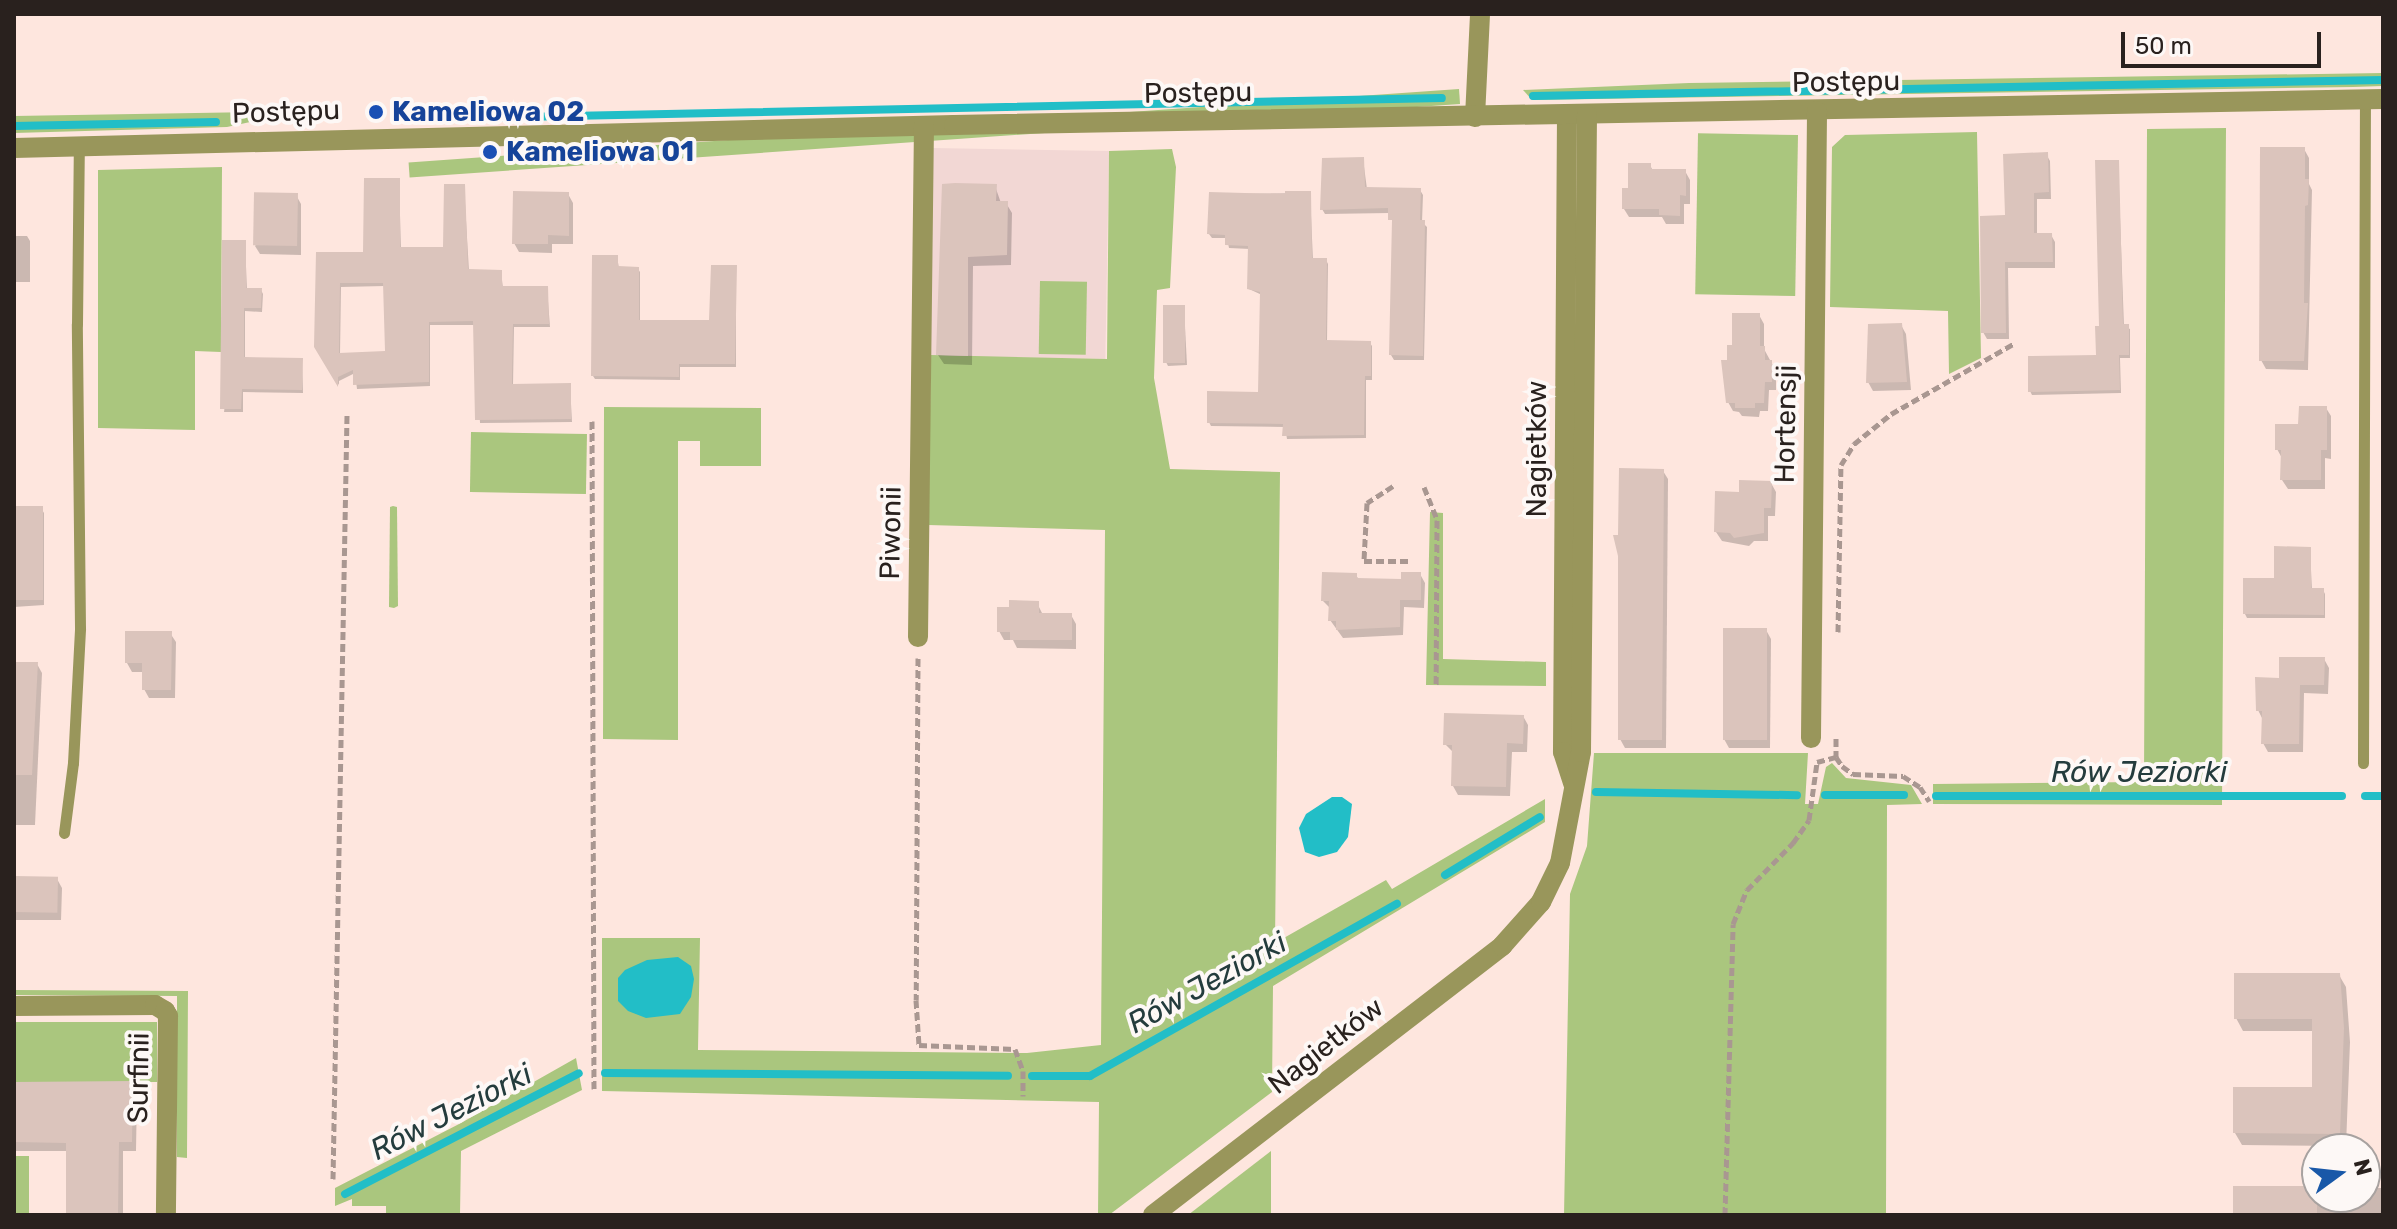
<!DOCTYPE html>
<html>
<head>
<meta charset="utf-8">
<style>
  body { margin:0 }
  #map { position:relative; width:2397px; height:1229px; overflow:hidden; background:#fee6de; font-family:Rubik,sans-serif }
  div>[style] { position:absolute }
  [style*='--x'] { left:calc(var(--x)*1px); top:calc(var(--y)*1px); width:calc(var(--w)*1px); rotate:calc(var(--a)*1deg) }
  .education>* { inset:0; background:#f2d7d4; transform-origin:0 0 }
  .green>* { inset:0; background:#aac67e; transform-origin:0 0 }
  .water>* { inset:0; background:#22bec7 }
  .shadow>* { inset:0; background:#0003 }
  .stream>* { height:8px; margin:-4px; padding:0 4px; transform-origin:4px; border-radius:4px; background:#22bec7 }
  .building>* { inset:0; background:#dbc4bc; transform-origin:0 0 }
  .path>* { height:5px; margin-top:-2.5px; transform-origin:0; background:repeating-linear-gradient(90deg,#a99791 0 8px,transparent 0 12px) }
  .service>* { height:11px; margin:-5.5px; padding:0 5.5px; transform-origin:5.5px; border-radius:5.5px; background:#99965b }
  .minor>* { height:20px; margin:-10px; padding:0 10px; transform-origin:10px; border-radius:10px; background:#99965b }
  .dots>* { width:22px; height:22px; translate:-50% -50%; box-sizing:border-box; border:4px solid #fdf8f6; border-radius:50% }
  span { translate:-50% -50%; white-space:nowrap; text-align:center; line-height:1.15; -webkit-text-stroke:8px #fdf8f6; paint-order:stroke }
  .street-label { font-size:28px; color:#29211e }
  .transit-label { font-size:28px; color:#164399; font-weight:700 }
  .left { translate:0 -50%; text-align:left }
  .water-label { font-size:30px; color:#243c3d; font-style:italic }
  .frame { position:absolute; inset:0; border:16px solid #29211e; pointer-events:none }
  .north { position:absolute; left:2301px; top:1133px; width:80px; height:80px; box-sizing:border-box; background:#fdf8f6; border:2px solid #a8a2a0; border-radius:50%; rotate:75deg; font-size:22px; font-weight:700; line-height:32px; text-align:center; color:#29211e }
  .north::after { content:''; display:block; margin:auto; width:28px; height:36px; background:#1958a8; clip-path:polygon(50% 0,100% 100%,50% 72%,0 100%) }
  .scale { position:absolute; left:2121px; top:32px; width:200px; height:36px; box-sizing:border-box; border:4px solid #29211e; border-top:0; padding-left:10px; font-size:24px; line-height:28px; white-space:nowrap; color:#29211e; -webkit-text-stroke:6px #fdf8f6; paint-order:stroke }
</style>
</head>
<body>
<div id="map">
  <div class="education">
    <div style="left:1109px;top:151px;width:208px;height:176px;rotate:91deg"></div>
  </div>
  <div class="green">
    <div style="clip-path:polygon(2383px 73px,2383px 86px,2353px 87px,1532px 100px,1523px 90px,1689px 83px)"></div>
    <div style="left:1459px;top:89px;width:15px;height:1053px;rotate:86deg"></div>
    <div style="clip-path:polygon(263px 112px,264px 119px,227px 127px,14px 133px,14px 116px)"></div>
    <div style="clip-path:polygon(2226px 128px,2222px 805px,1933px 804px,1933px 784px,2144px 782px,2147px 129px)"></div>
    <div style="clip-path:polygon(1977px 132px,1981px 358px,1949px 374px,1948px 311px,1830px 307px,1832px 147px,1845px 135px)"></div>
    <div style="left:1798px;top:135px;width:161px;height:100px;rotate:91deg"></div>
    <div style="clip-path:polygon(1172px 149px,1176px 167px,1170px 288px,1157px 290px,1154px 378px,1170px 469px,1280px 472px,1275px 943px,1386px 880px,1392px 889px,1545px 799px,1545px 822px,1273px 986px,1272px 1092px,1109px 1215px,1098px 1215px,1099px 1102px,602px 1091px,602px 938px,700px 938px,698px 1050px,1027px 1053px,1101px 1045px,1105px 530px,928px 525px,931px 355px,1107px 359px,1109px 151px)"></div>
    <div style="clip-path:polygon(222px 167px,221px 352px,195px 351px,195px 430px,98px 428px,98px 170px)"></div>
    <div style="left:1040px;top:281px;width:47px;height:73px;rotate:1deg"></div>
    <div style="clip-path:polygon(604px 407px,761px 408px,761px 466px,700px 466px,700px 441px,678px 441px,678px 740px,603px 739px)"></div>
    <div style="left:471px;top:432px;width:116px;height:60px;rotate:1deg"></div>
    <div style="clip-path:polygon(393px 506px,397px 507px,398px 606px,394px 608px,389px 607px,390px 507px)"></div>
    <div style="clip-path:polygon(1430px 512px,1443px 513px,1443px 659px,1546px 662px,1546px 686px,1426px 685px)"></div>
    <div style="clip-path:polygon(1594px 753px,1808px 753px,1805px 804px,1818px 804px,1826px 767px,1832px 763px,1846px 778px,1911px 785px,1922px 804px,1887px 805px,1886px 1215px,1564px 1215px,1570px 894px,1587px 846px)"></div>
    <div style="clip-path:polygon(14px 990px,188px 991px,187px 1158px,177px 1157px,177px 996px,14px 995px)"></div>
    <div style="left:14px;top:1022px;width:143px;height:60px"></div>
    <div style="clip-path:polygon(576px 1058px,582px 1090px,461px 1151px,460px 1215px,386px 1215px,386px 1206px,352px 1206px,352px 1199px,335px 1206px,335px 1188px,461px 1123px)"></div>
    <div style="clip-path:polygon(1271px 1151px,1271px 1215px,1188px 1215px)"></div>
    <div style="left:14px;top:1156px;width:15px;height:59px"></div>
  </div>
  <div class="water">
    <div style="clip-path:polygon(1332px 797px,1342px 797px,1352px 804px,1348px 837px,1337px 852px,1319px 857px,1305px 852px,1299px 828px,1306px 814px)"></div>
    <div style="clip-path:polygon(678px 957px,691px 966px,694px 979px,691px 997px,680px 1014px,646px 1018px,628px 1011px,618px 1001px,618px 978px,625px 970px,647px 960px)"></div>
  </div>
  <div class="shadow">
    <div style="clip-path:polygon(2304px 149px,2309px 158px,2309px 184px,2312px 190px,2308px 370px,2266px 369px,2261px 360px)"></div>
    <div style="clip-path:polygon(2046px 154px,2050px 161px,2051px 199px,2037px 199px,2037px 235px,2051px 235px,2055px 242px,2055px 268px,2008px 268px,2009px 339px,1987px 339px,1983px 332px,2007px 217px)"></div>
    <div style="clip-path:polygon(1363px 159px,1367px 189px,1420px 190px,1423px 195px,1422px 222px,1427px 227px,1424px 360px,1394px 360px,1391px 355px,1394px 225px,1390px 213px,1325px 214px,1322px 209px)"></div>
    <div style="clip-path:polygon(2118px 162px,2124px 326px,2130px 329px,2130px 358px,2120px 358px,2121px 393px,2032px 395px,2030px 391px,2098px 357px)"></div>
    <div style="clip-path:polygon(1650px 165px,1653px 171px,1685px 171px,1690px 180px,1690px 204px,1684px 204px,1684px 224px,1666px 224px,1662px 217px,1629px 217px,1624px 209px,1630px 190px)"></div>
    <div style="clip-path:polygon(evenodd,399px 180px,401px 249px,445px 249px,464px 186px,469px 271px,501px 272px,503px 288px,547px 288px,550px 327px,514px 327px,513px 386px,570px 385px,572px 422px,480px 423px,475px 325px,430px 325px,430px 386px,357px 389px,355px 373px,339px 381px,339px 385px,316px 347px,317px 254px,365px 254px,399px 180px,385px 286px,387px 353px,340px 355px,341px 287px,385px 286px)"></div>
    <div style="clip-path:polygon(944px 186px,995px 186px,1001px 203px,1006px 203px,1012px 213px,1011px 265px,973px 266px,972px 365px,944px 364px,938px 355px)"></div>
    <div style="clip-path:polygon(1310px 193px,1313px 260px,1326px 260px,1328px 264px,1327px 342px,1370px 343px,1372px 346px,1372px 380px,1366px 380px,1366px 438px,1287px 439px,1285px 427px,1211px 426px,1209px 422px,1260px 394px,1262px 295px,1249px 289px,1250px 249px,1229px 248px,1227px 238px,1212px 238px,1209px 234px,1211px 194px)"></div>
    <div style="clip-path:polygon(568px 194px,573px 203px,573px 244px,552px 244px,552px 253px,519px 252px,514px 243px)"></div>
    <div style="clip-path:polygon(296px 195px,301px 204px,301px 255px,260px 254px,255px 246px)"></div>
    <div style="clip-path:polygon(14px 236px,27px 236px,30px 241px,30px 282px,14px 282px,14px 294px)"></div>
    <div style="clip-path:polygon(245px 242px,247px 290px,261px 290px,263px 294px,262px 312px,245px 311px,245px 359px,302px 360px,303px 393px,243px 392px,243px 412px,224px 412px)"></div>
    <div style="clip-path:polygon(617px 257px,619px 268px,638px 269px,640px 272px,640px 322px,711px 322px,736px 267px,736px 367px,680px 367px,680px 380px,595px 379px,593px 376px)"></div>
    <div style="clip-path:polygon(1184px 307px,1187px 365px,1168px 366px,1166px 362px)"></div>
    <div style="clip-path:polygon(1759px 315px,1764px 324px,1764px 349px,1776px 371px,1776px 390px,1769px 390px,1768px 411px,1760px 411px,1759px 417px,1742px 416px,1739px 412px,1733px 411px,1728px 402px,1729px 363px,1734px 347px)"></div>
    <div style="clip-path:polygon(1901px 325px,1906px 334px,1911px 390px,1873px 391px,1868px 382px)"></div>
    <div style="clip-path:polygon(2326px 408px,2331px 416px,2331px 459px,2325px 458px,2325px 489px,2288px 489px,2282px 480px,2283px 460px,2277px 449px)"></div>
    <div style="clip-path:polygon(1663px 471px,1668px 479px,1666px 748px,1625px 748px,1620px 739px,1620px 537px)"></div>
    <div style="clip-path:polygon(1771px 483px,1776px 492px,1775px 516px,1768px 516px,1768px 541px,1754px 541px,1749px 546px,1722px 541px,1716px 532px,1741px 494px)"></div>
    <div style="clip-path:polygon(14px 508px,41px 508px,44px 513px,44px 605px,14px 607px)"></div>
    <div style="clip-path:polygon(2310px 549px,2312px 590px,2323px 590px,2325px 594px,2325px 618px,2247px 618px,2245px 614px,2276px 580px)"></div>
    <div style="clip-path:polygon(1420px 574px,1425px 583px,1424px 608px,1404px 607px,1403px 635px,1343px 638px,1330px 620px,1331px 609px,1323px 601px,1356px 575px,1359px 580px,1403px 581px)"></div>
    <div style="clip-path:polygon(1037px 603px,1043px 615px,1071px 615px,1076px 624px,1076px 649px,1017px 648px,1013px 640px,1004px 640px,999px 631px)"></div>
    <div style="clip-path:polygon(1766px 630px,1771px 639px,1770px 748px,1729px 748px,1724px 739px)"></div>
    <div style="clip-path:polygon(170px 633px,176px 642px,175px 698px,149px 698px,144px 689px,144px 672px,132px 672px,127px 663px)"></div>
    <div style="clip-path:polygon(2324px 659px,2329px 668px,2328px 694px,2304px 693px,2303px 752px,2268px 752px,2263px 743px,2263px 720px,2258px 710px,2281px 680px)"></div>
    <div style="clip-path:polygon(14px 664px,37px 664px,42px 673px,35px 825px,14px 825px)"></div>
    <div style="clip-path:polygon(1523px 716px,1528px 725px,1527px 752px,1512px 752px,1510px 796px,1458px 795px,1453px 786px,1454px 753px,1445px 744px)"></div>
    <div style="clip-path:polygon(14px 877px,57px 879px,62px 888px,61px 920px,14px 920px)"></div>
    <div style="clip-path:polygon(2339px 975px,2346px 987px,2350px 1042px,2346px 1146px,2242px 1145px,2235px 1133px,2314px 1089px,2314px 1031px,2243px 1031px,2236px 1018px)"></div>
    <div style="clip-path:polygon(132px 1083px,137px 1092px,136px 1151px,123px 1151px,123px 1215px,68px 1215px,68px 1151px,14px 1151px,14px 1084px)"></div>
    <div style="clip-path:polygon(2317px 1188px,2317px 1197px,2365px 1197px,2365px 1188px,2383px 1188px,2383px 1215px,2235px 1215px)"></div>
  </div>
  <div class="stream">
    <div style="--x:1533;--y:96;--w:850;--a:-1.08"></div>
    <div style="--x:426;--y:119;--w:1016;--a:-1.18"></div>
    <div style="--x:14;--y:126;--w:202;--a:-1.1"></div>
    <div style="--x:1596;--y:792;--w:201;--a:0.9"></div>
    <div style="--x:1825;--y:795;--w:79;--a:0"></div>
    <div style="--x:1936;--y:796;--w:406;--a:0"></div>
    <div style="--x:2365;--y:796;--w:18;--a:0"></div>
    <div style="--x:1445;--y:875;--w:111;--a:-31.4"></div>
    <div style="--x:605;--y:1073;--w:403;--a:0.4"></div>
    <div style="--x:1032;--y:1076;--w:58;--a:0"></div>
    <div style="--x:1090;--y:1076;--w:352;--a:-29.3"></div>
    <div style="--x:345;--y:1194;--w:263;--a:-27.3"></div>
  </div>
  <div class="building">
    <div style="clip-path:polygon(2260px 147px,2305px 147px,2305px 179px,2309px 179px,2308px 205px,2305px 206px,2304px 303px,2308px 303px,2304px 361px,2259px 361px)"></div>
    <div style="clip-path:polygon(2048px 152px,2049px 192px,2034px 193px,2034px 233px,2052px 233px,2053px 262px,2005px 262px,2006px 333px,1981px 333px,1980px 216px,2005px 215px,2003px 154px)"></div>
    <div style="clip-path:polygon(1364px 157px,1365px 187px,1421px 188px,1420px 220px,1425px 220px,1423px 356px,1389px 355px,1392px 220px,1388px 220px,1388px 208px,1320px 210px,1322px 158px)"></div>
    <div style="clip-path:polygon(2095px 160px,2119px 160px,2123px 324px,2129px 324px,2129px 355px,2119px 355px,2120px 390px,2028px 392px,2028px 356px,2096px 355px,2095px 326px,2099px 326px)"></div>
    <div style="clip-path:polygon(1628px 163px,1651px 163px,1651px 169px,1686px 169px,1686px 196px,1680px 195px,1680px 216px,1659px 215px,1659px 209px,1622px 209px,1622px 188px,1628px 188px)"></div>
    <div style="clip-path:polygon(evenodd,364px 178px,400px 178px,400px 247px,443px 247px,444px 184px,465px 184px,468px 269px,502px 270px,502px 286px,548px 286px,549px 324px,513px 324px,512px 384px,571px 383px,571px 419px,475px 420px,473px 321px,429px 322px,429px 382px,353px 385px,353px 370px,338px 377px,338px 387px,314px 347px,316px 252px,363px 252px,364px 178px,340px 283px,383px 283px,385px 351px,339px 353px,340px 283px)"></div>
    <div style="clip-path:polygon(955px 183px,997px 184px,996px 201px,1008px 201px,1007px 255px,968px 257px,968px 356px,936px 355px,942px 184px)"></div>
    <div style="clip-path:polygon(513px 191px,569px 192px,569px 236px,548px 235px,548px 244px,512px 244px)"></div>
    <div style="clip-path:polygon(1285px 191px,1311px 191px,1312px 258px,1327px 258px,1326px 340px,1371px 341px,1371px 376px,1365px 376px,1364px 435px,1282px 436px,1283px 424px,1207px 423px,1207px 391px,1258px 392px,1260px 292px,1247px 289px,1248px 246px,1225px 245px,1225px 235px,1207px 234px,1209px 192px,1285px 194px)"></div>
    <div style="left:298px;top:193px;width:53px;height:44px;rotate:91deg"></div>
    <div style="clip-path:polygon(222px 240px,246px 240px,246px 288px,262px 288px,261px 308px,244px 308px,244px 357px,303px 358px,302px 390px,242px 389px,241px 409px,220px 409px)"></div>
    <div style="clip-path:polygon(592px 255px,618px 255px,618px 266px,639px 267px,639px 320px,709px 320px,711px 265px,737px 265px,735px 364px,679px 364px,679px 377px,591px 376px)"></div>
    <div style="left:1163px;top:305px;width:22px;height:58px"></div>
    <div style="clip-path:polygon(1732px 313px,1760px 313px,1760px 346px,1765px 346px,1765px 360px,1772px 360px,1772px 382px,1765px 382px,1764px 403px,1755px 403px,1755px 408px,1735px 408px,1735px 403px,1726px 403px,1721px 360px,1727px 360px,1727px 345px,1732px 345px)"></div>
    <div style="clip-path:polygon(1902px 323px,1907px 382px,1866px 383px,1868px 324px)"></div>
    <div style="clip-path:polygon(2299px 406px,2327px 406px,2327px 450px,2321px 450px,2321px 480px,2280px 480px,2281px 450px,2275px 450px,2275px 424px,2298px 424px)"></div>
    <div style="clip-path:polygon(1619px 468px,1664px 469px,1662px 740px,1618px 740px,1618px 556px,1613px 535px,1618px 535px)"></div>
    <div style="clip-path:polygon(1739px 480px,1772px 481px,1771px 508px,1764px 508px,1764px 533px,1734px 538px,1730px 533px,1714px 532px,1715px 491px,1739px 492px)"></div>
    <div style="left:14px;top:506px;width:29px;height:94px"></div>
    <div style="clip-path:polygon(2274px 546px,2311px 547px,2311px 588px,2324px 588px,2324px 615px,2243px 614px,2243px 578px,2274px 578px)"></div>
    <div style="clip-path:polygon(1322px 572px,1357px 573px,1357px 578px,1401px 579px,1401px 572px,1421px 572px,1421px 600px,1400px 600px,1400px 627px,1336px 630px,1336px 621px,1328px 621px,1329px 601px,1321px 601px)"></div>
    <div style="clip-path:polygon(1009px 600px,1039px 601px,1039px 613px,1072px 613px,1072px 640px,1010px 640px,1010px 632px,997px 632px,997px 607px,1009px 607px)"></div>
    <div style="left:1723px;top:628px;width:44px;height:112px"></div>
    <div style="clip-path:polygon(125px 631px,172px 631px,171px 690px,142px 690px,142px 663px,125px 663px)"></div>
    <div style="clip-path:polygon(2279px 657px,2325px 657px,2324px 685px,2300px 685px,2299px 744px,2261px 744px,2262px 711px,2256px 711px,2255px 677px,2279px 678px)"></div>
    <div style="clip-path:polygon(14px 662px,38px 662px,32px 775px,14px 775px)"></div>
    <div style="clip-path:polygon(1444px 713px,1524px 715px,1523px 744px,1507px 743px,1506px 787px,1451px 786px,1452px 745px,1443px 745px)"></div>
    <div style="left:14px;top:876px;width:44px;height:36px;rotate:1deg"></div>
    <div style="clip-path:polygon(2234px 973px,2340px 973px,2344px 1028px,2340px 1134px,2233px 1133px,2233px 1087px,2312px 1087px,2312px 1019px,2234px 1019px)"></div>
    <div style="clip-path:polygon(133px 1081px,132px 1142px,119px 1142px,118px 1215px,66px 1215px,66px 1143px,14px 1142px,14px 1082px)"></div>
    <div style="left:2233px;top:1186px;width:84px;height:29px"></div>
  </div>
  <div class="path">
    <div style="--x:592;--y:421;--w:668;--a:89.83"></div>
    <div style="--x:1393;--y:486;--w:31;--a:147"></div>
    <div style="--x:1367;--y:503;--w:58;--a:93"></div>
    <div style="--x:1364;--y:561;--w:46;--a:0"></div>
    <div style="--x:1424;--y:487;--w:35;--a:68"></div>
    <div style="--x:1437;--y:520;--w:165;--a:90.3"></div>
    <div style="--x:1838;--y:632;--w:167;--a:-89"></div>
    <div style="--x:1841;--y:465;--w:25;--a:-58"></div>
    <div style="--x:1854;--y:444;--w:48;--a:-39"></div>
    <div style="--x:1891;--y:414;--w:143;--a:-29.8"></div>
    <div style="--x:918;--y:658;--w:342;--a:90.3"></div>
    <div style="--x:916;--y:1000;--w:45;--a:86.2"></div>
    <div style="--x:919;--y:1045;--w:96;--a:2.4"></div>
    <div style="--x:1015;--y:1049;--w:23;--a:70"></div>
    <div style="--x:1023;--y:1071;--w:25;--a:90"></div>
    <div style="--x:1836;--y:738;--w:19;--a:90"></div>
    <div style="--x:1836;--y:757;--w:11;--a:56"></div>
    <div style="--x:1842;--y:766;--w:14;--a:36"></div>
    <div style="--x:1853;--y:774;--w:50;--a:2.3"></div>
    <div style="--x:1903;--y:776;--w:20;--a:33"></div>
    <div style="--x:1920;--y:787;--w:17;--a:57"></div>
    <div style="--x:333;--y:1179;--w:767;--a:-88.95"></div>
    <div style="--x:1725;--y:1215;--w:291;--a:-88.4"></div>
    <div style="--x:1733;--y:924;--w:37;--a:-68"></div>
    <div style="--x:1747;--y:890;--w:66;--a:-45.6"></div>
    <div style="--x:1793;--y:843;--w:28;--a:-55"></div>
    <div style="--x:1809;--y:820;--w:59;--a:-82.1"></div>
    <div style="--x:1817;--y:762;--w:20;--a:-15"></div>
  </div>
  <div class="service">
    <div style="--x:2363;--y:763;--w:664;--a:-89.83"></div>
    <div style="--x:64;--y:833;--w:71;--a:-82.7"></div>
    <div style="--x:73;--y:763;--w:135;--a:-87"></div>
    <div style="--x:80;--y:628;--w:304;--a:-90.6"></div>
    <div style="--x:77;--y:324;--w:178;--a:-89.4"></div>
  </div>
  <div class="minor">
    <div style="--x:1567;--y:114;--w:638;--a:90.36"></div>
    <div style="--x:1563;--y:752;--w:33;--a:72"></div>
    <div style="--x:1475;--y:117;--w:103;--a:-87.2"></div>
    <div style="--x:14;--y:148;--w:940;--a:-1.4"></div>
    <div style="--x:954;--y:125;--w:1429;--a:-1.04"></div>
    <div style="--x:918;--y:637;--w:511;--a:-89.33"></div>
    <div style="--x:1811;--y:738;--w:627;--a:-89.45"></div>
    <div style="--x:14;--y:1006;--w:141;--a:-0.4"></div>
    <div style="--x:155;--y:1005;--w:12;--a:31"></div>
    <div style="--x:165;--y:1011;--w:6;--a:59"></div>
    <div style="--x:168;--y:1016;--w:199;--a:90.6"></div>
    <div style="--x:1153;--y:1215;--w:441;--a:-37.6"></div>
    <div style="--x:1502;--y:946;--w:59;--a:-48.4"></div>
    <div style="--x:1541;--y:902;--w:43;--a:-64"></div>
    <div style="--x:1560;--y:863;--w:113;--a:-79.3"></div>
    <div style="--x:1581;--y:752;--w:637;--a:-89.46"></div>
  </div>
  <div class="dots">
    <div style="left:376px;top:112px;background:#1a4fb4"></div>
    <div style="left:490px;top:152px;background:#1a4fb4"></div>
  </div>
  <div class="street-label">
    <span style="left:1846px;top:82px;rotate:-1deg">Postępu</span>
    <span style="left:1198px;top:93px;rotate:-1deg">Postępu</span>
    <span style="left:286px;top:112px;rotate:-2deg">Postępu</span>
    <span style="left:1786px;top:424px;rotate:-89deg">Hortensji</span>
    <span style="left:1537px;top:449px;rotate:-90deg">Nagietków</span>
    <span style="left:891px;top:533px;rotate:-89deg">Piwonii</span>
    <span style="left:1326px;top:1046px;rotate:-38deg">Nagietków</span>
    <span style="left:139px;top:1078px;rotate:-89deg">Surfinii</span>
  </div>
  <div class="transit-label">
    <span class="left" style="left:392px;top:112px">Kameliowa 02</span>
    <span class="left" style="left:506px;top:152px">Kameliowa 01</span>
  </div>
  <div class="water-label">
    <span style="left:2139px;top:772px">Rów Jeziorki</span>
    <span style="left:1207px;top:983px;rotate:-29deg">Rów Jeziorki</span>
    <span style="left:451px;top:1112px;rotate:-27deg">Rów Jeziorki</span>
  </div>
  <div class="frame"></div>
  <div class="north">N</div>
  <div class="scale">50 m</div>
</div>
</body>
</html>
